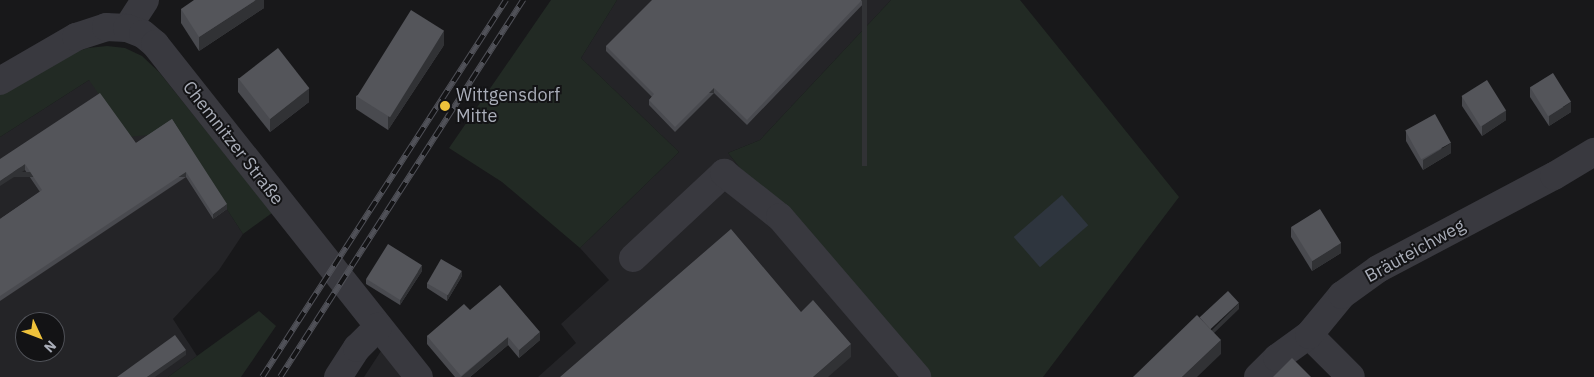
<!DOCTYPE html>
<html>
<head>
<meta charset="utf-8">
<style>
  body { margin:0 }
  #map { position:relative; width:1594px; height:377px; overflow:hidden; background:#18181a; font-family:"IBM Plex Sans",sans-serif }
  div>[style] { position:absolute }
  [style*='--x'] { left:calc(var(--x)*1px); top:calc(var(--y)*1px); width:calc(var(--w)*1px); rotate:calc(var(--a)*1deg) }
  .built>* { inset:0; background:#242427 }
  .green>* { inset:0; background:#222a24 }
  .water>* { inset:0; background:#2e353e; transform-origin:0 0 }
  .minor>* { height:28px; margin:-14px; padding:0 14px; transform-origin:14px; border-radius:14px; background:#39393f }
  .rail>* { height:5.5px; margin-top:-2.75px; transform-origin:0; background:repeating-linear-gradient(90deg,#131315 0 11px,#505158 0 22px); box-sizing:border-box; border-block:1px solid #505158 }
  .wall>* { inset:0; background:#494a4f }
  .shaded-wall>* { inset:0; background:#313235; transform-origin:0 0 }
  .building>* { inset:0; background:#54555a; transform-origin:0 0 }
  .dots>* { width:14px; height:14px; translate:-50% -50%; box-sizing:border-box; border:2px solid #131315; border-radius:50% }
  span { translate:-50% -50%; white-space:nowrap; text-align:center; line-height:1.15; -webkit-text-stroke:4px #131315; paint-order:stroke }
  .poi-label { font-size:18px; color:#aaaeb9 }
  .left { translate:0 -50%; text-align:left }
  .street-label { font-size:18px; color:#aaaeb9 }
  .north { position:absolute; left:15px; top:312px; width:50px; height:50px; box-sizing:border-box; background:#131315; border:1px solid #4f5157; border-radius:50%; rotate:133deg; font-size:14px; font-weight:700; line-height:20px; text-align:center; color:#aaaeb9 }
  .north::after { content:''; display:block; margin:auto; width:18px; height:22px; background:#efc23b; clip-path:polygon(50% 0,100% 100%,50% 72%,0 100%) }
</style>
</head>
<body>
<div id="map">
  <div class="built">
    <div style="clip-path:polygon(617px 0,891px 0,760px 140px,728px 153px,910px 377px,538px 377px,576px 343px,561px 324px,609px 280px,580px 248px,679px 152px,581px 58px)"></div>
    <div style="clip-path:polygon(evenodd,89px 80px,172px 124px,243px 234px,219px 270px,173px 319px,197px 356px,168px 377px,0 377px,0 137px,89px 80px,25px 322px,55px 322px,55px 352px,25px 352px,25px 322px)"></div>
    <div style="clip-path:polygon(381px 351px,403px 377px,364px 377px)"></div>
  </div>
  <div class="green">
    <div style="clip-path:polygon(551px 0,617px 0,581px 58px,679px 152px,580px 248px,502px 182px,449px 148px)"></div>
    <div style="clip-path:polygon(891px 0,1020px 0,1179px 197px,1043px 377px,910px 377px,728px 153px,760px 140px)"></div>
    <div style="clip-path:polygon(107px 46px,125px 48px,142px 56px,159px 72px,272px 213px,243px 234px,172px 125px,158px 134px,128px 137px,89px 80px,0 137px,0 94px,59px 57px,88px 48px)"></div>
    <div style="clip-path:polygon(259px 311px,276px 326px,241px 377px,168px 377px)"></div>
  </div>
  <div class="water">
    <div style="left:1062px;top:195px;width:40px;height:64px;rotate:49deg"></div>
  </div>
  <div class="minor">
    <div style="--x:127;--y:28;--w:33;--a:-57"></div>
    <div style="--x:0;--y:81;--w:88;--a:-30.1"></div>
    <div style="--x:76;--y:37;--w:32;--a:-18"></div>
    <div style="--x:106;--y:27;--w:21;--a:3"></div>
    <div style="--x:127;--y:28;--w:17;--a:21"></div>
    <div style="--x:143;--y:34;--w:16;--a:40"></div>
    <div style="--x:155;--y:44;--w:425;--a:51.6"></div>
    <div style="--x:633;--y:258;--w:125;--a:-43"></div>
    <div style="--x:724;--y:173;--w:71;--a:38.2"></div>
    <div style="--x:780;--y:217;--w:211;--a:49.4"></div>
    <div style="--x:1309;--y:335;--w:59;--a:45"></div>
    <div style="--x:338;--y:377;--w:35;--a:-57"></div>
    <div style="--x:357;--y:348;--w:30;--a:-45"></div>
    <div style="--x:1258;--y:377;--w:27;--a:-45"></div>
    <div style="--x:1277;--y:358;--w:39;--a:-36"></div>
    <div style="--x:1309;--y:335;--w:52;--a:-50.5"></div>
    <div style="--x:1342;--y:295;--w:44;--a:-35.8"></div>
    <div style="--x:1378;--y:269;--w:199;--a:-27.9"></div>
    <div style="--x:1554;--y:176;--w:47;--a:-31"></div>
  </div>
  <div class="rail">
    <div style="--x:262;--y:377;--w:449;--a:-57.1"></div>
    <div style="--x:280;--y:377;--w:449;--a:-57.2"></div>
  </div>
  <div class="wall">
    <div style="clip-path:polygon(264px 0,264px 8px,199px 51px,181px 23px,181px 9px)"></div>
    <div style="clip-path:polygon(867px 0,747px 125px,714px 93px,675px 132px,649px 105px,649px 100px,652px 97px,606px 51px,606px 46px)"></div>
    <div style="clip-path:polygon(444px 45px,388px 130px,356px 109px,356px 96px)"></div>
    <div style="clip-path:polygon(238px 78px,309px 102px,270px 132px,238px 92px)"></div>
    <div style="clip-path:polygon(1530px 87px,1571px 112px,1549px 126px,1530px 97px)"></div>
    <div style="clip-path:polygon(1462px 96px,1506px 120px,1482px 136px,1462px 106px)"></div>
    <div style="clip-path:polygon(172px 119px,227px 209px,213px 219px,186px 177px,0 301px,0 219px,40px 192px,25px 170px,0 159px,136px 143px)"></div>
    <div style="clip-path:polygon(1406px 131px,1451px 153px,1423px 170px,1406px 141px)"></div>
    <div style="clip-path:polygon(1291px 227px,1341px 253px,1312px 271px,1291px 237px)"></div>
    <div style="clip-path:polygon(422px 271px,400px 305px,366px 284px,366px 279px)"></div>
    <div style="clip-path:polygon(462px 276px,447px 301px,427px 288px,427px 283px)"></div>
    <div style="clip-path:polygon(470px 310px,540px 340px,519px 358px,508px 345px,470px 377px,455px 377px,427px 344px,427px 336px)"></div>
  </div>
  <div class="shaded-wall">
    <div style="clip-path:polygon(256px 0,264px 0,264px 8px,199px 51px,199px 37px)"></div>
    <div style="left:862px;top:0;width:5px;height:166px"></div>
    <div style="clip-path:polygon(444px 31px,444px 45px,388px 130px,388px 117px)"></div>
    <div style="clip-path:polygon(309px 88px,309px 102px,270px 132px,270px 119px)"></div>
    <div style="left:714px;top:88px;width:5px;height:55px;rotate:90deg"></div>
    <div style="clip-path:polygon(1571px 102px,1571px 112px,1549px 126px,1549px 116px)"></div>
    <div style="clip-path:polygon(1506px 110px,1506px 120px,1482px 136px,1482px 126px)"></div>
    <div style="clip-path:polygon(1451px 143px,1451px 153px,1423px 170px,1423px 160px)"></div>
    <div style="clip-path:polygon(25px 164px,25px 170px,0 186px,0 181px)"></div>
    <div style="left:186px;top:172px;width:5px;height:224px;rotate:90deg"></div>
    <div style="clip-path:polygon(227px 204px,227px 209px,213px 219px,213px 214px)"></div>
    <div style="clip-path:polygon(1341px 243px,1341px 253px,1312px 271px,1312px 261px)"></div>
    <div style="clip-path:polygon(422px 265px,422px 271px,400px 305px,400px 300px)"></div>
    <div style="clip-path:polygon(462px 271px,462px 276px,447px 301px,447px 295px)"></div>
    <div style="clip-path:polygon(1239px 303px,1239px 309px,1211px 336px,1211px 331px)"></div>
    <div style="clip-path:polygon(540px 332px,540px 340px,519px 358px,519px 350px)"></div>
    <div style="clip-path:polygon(508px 337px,508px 345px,470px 377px,461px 377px)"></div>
    <div style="clip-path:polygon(1221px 340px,1221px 354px,1197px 377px,1182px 377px)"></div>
    <div style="clip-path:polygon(851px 344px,851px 357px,828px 377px,813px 377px)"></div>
    <div style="clip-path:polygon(186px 350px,186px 355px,155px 377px,147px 377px)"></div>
  </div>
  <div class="building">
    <div style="clip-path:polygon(194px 0,256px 0,199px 37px,181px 9px)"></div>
    <div style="clip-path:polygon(652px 0,862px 0,747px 120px,714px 88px,675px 127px,649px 100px,654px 94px,606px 46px)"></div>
    <div style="left:411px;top:10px;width:39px;height:102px;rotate:32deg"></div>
    <div style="left:278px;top:48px;width:51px;height:50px;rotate:52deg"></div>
    <div style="left:1553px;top:73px;width:34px;height:27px;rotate:58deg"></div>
    <div style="left:1487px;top:80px;width:36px;height:30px;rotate:58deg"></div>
    <div style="clip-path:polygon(100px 93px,136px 143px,172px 119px,227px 204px,213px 214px,186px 172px,0 296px,0 219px,42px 190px,25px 164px,0 181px,0 159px)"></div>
    <div style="left:1435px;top:114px;width:33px;height:34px;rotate:61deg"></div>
    <div style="left:1320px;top:209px;width:40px;height:34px;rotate:58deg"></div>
    <div style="clip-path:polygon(731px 229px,801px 312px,813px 300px,851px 344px,813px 377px,560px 377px)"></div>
    <div style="left:388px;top:244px;width:40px;height:41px;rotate:32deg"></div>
    <div style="left:441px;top:259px;width:24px;height:28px;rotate:30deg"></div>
    <div style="clip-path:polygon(500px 285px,540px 332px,519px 350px,508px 337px,461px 376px,427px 336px,464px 304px,470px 310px)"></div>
    <div style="left:1228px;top:291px;width:16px;height:39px;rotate:47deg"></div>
    <div style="clip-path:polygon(1197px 315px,1221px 340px,1182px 377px,1133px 377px)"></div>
    <div style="clip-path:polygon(175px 335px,186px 350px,147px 377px,117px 377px)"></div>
    <div style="clip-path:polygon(1292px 358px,1311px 377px,1273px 377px)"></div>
  </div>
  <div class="dots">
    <div style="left:445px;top:106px;background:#efc23b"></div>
  </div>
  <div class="poi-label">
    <span class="left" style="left:456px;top:106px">Wittgensdorf<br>Mitte</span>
  </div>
  <div class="street-label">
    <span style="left:233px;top:143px;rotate:52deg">Chemnitzer Straße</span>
    <span style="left:1415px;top:251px;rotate:-29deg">Bräuteichweg</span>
  </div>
  <div class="north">N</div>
</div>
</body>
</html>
